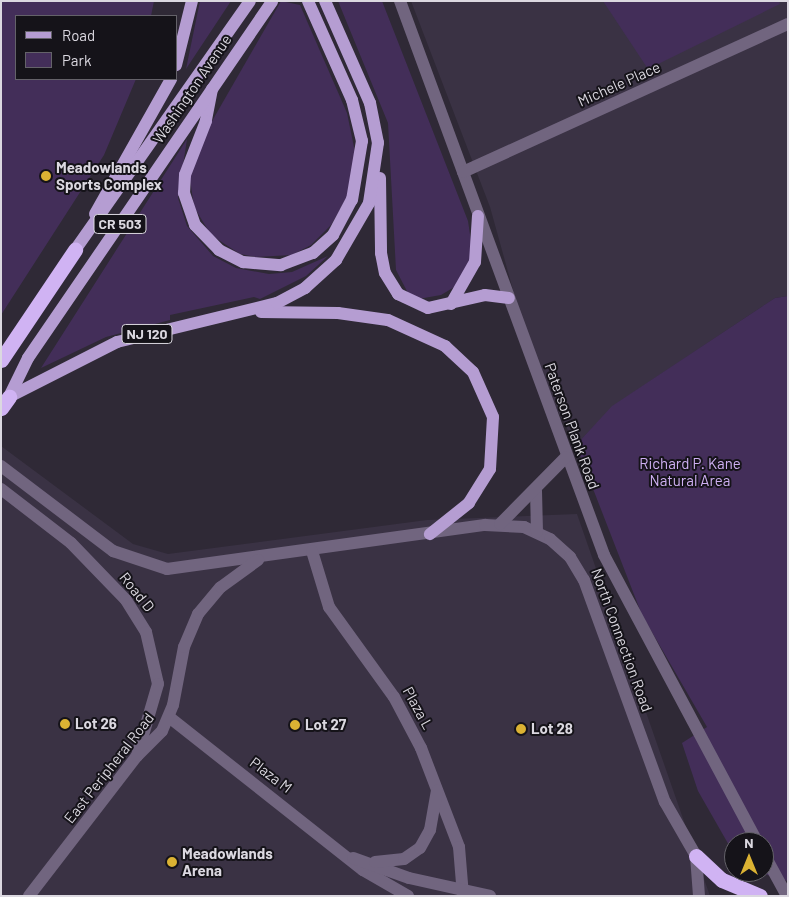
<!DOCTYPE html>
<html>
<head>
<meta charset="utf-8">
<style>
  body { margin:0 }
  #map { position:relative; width:789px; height:897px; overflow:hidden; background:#2f2936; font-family:Barlow,sans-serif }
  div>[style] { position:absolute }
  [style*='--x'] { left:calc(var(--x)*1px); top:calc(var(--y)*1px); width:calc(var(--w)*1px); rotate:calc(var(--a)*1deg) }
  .built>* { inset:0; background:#3a3244 }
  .green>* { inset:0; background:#432e59 }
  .minor>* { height:12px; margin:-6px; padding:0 6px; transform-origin:6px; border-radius:6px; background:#71657f }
  .major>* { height:12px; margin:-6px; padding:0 6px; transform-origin:6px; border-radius:6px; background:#b59dd2 }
  .highway>* { height:15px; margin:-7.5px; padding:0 7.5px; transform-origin:7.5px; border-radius:7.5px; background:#d0b3f3 }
  .dots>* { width:14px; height:14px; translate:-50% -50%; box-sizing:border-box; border:2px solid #151319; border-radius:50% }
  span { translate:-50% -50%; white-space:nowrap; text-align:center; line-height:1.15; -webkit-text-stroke:4px #151319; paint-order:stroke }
  .shield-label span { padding:1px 4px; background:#151319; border:1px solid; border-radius:4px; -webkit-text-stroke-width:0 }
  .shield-label { font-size:14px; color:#dbd8e0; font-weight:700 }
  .street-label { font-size:15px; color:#dbd8e0 }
  .poi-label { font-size:15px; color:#dbd8e0; font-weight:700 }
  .left { translate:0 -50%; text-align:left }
  .park-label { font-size:15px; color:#cfb0f3 }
  .frame { position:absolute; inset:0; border:2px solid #dbd8e0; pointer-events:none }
  .legend { position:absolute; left:15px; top:15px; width:162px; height:65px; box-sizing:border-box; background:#151319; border:1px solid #646269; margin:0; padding:6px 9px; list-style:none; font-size:15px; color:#dbd8e0 }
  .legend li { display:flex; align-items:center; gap:10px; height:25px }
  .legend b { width:25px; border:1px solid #646269 }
  .north { position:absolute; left:724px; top:832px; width:50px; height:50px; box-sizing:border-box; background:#151319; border:1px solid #646269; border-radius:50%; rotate:0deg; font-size:14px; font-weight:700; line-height:20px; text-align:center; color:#dbd8e0 }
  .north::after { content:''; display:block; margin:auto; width:18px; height:22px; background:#dbb233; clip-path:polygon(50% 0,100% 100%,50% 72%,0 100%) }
</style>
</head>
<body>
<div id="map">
  <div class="built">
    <div style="clip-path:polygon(411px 1px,788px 1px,788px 296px,775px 298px,613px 406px,576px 445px,535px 369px,490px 207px)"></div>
    <div style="clip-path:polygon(1px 446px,133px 544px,168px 554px,427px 520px,577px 514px,710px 896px,1px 896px)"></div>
  </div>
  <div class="green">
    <div style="clip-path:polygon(1px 1px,154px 1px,151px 16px,16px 16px,16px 79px,136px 79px,104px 155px,1px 315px)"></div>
    <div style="clip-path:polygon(200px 1px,231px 1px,186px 69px,199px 6px)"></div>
    <div style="clip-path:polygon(281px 1px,300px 5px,347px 113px,355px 152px,347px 197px,331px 225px,311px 245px,292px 255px,256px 257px,240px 254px,211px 235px,194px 207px,190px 179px,200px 142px)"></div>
    <div style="clip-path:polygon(338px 1px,382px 1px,468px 221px,473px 255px,456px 286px,441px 295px,418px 299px,409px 295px,396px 270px,388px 123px)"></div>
    <div style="clip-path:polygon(603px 1px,779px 1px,780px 4px,648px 69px)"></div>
    <div style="clip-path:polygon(187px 139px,178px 198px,187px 226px,213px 256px,236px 268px,269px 274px,292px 272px,328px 256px,306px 276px,260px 299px,254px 297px,170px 315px,170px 320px,106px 337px,41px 368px)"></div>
    <div style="clip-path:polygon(788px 296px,788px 881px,757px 872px,764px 872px,764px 842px,734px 842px,734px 854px,698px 791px,682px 743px,707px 727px,642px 615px,576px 445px,612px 406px,775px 298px)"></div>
  </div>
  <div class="minor">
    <div style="--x:400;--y:1;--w:590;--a:69.78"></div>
    <div style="--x:604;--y:555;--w:325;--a:61.9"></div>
    <div style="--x:463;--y:172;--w:357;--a:-24.5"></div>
    <div style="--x:1;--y:466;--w:141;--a:37.2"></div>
    <div style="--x:113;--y:551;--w:57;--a:18.4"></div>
    <div style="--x:167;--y:569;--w:321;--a:-7.9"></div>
    <div style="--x:485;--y:525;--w:39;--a:3"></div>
    <div style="--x:524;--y:527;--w:29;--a:25"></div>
    <div style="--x:550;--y:539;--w:27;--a:42"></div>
    <div style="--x:570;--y:557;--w:27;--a:59"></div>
    <div style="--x:584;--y:580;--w:236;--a:70"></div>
    <div style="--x:665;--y:802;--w:62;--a:60.1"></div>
    <div style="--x:696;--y:856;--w:40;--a:85.7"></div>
    <div style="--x:1;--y:489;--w:88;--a:37.6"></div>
    <div style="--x:71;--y:543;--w:79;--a:46"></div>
    <div style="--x:126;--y:600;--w:38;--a:58"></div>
    <div style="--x:146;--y:632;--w:53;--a:77"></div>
    <div style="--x:158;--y:684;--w:75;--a:106.3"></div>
    <div style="--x:536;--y:491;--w:41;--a:88.6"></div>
    <div style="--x:500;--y:524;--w:94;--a:-45.4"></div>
    <div style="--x:312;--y:551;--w:59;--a:73.1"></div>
    <div style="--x:329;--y:607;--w:111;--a:54.2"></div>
    <div style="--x:394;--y:697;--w:58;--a:62.1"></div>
    <div style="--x:421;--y:748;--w:106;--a:69"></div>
    <div style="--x:459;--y:847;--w:49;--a:85.3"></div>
    <div style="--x:169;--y:717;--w:247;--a:38.3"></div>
    <div style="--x:363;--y:870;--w:52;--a:30"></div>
    <div style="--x:764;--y:854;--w:48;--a:61.3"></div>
    <div style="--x:353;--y:858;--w:59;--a:19.7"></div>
    <div style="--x:409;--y:878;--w:83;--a:12.5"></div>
    <div style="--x:375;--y:862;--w:29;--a:-6"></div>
    <div style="--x:404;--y:859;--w:19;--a:-35"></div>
    <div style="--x:420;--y:848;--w:21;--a:-61"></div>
    <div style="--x:430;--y:830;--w:40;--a:-80"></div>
    <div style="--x:29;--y:896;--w:177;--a:-52.4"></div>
    <div style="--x:137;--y:756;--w:35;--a:-45"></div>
    <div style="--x:162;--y:731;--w:28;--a:-67"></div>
    <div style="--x:173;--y:705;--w:59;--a:-79.3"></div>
    <div style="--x:184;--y:647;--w:36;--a:-67"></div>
    <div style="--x:198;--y:614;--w:35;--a:-50"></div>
    <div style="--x:221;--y:587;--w:46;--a:-36.1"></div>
  </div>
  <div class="major">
    <div style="--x:176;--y:65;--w:66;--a:-76"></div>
    <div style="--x:212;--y:89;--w:33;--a:101"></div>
    <div style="--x:206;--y:121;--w:58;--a:111.3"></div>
    <div style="--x:185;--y:175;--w:18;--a:93"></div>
    <div style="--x:184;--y:193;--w:34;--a:71"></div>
    <div style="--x:195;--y:225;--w:35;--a:46"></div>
    <div style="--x:219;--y:250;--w:27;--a:27"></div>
    <div style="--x:243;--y:262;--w:38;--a:5"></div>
    <div style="--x:281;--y:265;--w:34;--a:-21"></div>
    <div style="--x:313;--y:253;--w:27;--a:-42"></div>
    <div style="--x:333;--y:235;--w:40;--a:-62"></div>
    <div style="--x:352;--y:200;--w:60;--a:-80.4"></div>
    <div style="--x:362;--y:141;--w:42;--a:-103.7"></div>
    <div style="--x:352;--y:100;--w:108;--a:-114"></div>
    <div style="--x:380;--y:178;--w:75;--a:89.2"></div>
    <div style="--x:381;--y:253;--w:20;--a:79"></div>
    <div style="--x:385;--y:273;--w:25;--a:58"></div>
    <div style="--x:398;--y:294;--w:33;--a:25"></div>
    <div style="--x:428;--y:308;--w:58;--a:-12.8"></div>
    <div style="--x:485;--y:295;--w:24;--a:7"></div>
    <div style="--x:95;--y:214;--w:155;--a:-60.6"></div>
    <div style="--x:75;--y:250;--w:304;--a:-54.9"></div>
    <div style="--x:451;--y:304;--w:48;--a:-60.3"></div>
    <div style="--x:475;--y:262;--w:46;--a:-86.3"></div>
    <div style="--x:261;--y:312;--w:77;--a:0.7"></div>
    <div style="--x:338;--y:313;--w:50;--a:8"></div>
    <div style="--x:388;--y:320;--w:63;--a:24.5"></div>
    <div style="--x:445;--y:346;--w:38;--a:43"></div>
    <div style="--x:473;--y:372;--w:49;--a:66"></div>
    <div style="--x:493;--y:417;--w:52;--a:93.3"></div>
    <div style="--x:490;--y:469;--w:40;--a:122"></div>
    <div style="--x:469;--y:503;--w:50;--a:141.5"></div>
    <div style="--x:9;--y:397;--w:121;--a:-27"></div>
    <div style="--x:117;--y:342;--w:165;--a:-13.7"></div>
    <div style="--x:277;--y:303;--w:32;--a:-28"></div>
    <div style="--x:305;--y:288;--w:42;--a:-42.1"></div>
    <div style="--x:336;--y:260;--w:66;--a:-59.9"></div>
    <div style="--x:369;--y:203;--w:61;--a:-81.5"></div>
    <div style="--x:378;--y:143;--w:41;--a:-101.3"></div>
    <div style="--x:370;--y:103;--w:111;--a:-113.8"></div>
    <div style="--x:9;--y:397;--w:43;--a:-64"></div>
    <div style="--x:28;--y:358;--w:432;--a:-55.6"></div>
  </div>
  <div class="highway">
    <div style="--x:1;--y:360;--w:133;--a:-56.1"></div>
    <div style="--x:1;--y:408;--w:14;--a:-54"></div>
    <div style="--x:696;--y:856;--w:35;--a:43"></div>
    <div style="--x:722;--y:880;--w:41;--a:22.8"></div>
  </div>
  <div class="dots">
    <div style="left:46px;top:176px;background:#dbb233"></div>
    <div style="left:65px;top:724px;background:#dbb233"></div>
    <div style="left:295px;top:725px;background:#dbb233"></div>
    <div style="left:521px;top:729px;background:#dbb233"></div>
    <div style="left:172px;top:862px;background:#dbb233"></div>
  </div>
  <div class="shield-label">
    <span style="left:120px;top:224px">CR 503</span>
    <span style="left:147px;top:334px">NJ 120</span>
  </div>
  <div class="street-label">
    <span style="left:619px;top:84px;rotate:-24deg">Michele Place</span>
    <span style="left:192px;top:89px;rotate:-56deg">Washington Avenue</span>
    <span style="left:572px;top:426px;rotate:70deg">Paterson Plank Road</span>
    <span style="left:137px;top:592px;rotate:51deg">Road D</span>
    <span style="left:622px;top:640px;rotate:70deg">North Connection Road</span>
    <span style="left:418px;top:708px;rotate:61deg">Plaza L</span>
    <span style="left:109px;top:768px;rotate:-52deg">East Peripheral Road</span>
    <span style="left:271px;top:775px;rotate:37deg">Plaza M</span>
  </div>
  <div class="poi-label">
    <span class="left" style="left:56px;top:176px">Meadowlands<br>Sports Complex</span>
    <span class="left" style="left:75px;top:724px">Lot 26</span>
    <span class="left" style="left:305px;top:725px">Lot 27</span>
    <span class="left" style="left:531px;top:729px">Lot 28</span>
    <span class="left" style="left:182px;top:862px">Meadowlands<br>Arena</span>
  </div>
  <div class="park-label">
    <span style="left:690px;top:472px">Richard P. Kane<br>Natural Area</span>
  </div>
  <div class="frame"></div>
  <ul class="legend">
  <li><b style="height:6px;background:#b59dd2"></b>Road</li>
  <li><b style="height:14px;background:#432e59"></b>Park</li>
  </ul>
  <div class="north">N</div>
</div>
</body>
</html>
